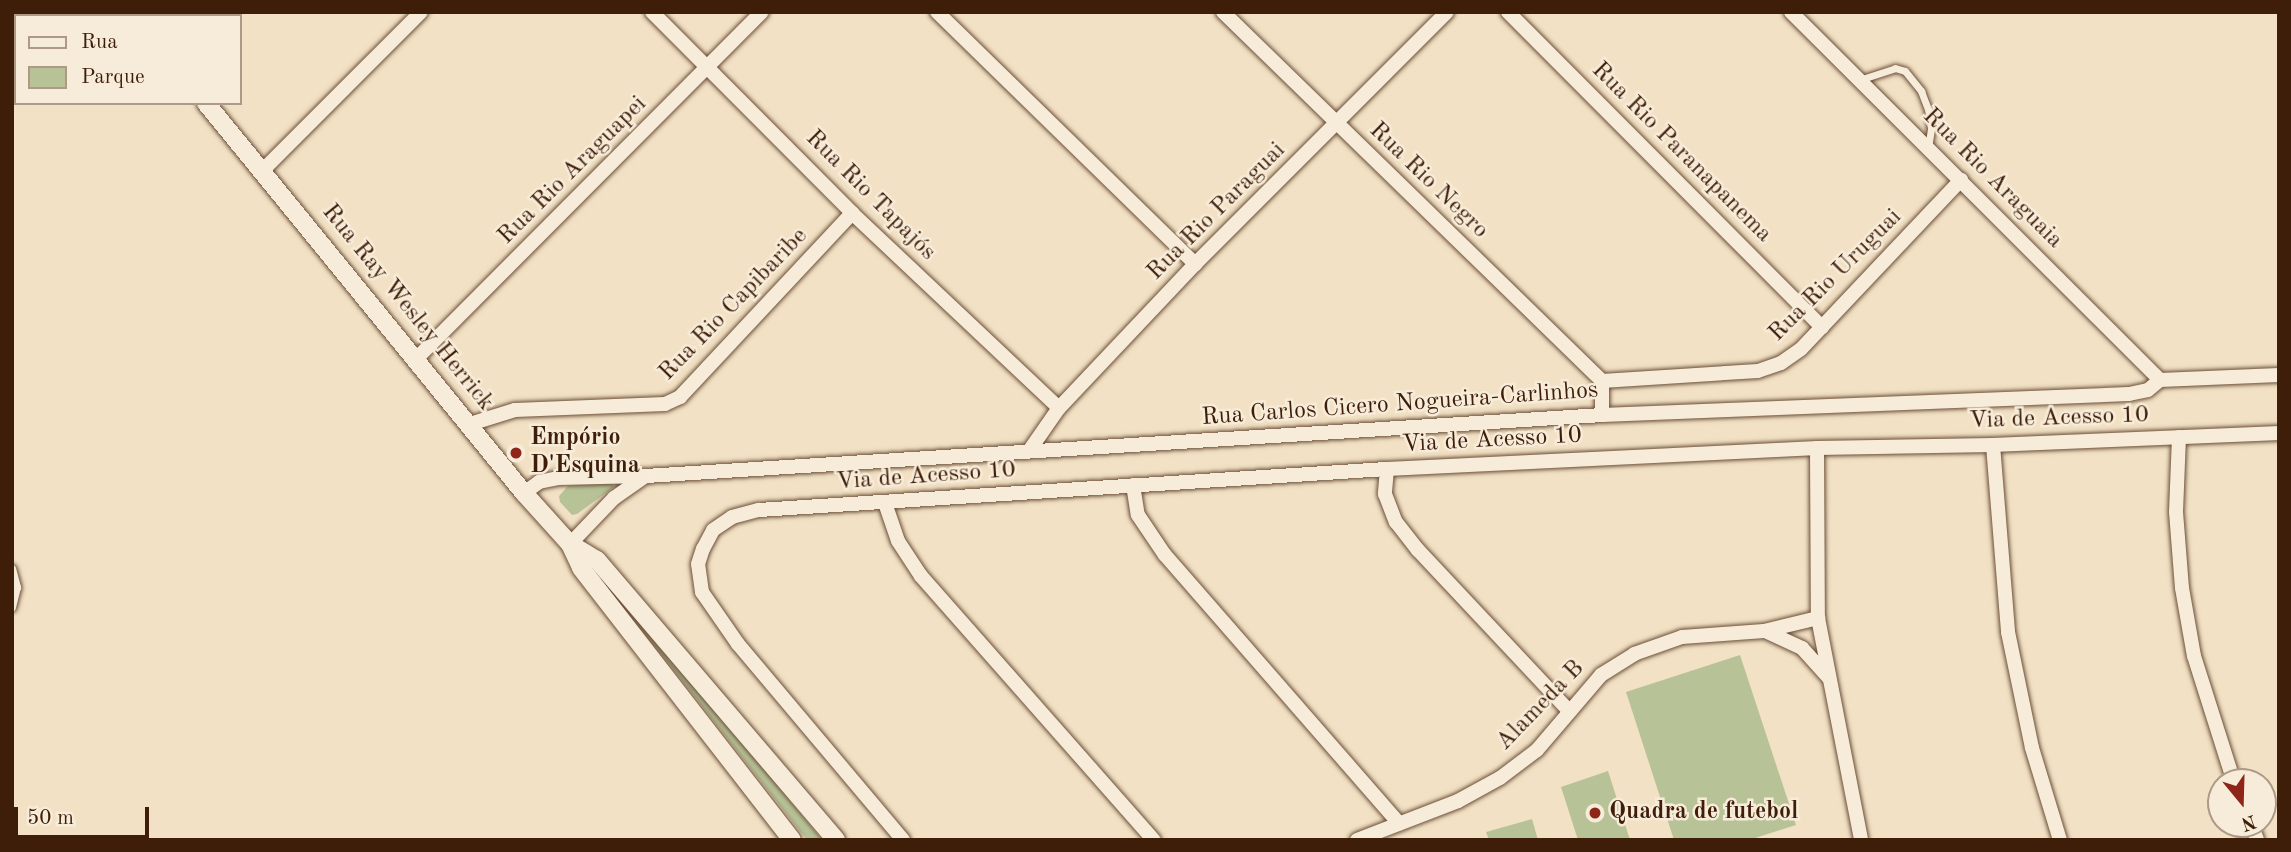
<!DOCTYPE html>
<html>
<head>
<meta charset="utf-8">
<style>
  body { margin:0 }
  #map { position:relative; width:2291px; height:852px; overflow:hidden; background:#f2e1c4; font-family:"Old Standard TT",serif }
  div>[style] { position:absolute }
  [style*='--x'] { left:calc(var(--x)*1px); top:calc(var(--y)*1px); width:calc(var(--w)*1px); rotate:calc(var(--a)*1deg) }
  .green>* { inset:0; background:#b7c397 }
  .roads { filter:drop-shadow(0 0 2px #6b4e38) drop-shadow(0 0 2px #6b4e38) }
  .service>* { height:7px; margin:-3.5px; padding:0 3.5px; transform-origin:3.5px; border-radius:3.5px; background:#f7ecd9 }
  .minor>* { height:14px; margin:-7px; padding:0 7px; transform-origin:7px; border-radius:7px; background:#f7ecd9 }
  .tertiary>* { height:18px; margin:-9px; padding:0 9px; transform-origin:9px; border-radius:9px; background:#f7ecd9 }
  .dots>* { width:19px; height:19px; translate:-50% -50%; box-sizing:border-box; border:4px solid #f7ecd9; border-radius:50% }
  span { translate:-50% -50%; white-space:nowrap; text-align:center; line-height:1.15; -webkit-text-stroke:5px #f7ecd9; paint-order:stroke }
  .street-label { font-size:24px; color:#3e1d09 }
  .poi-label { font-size:24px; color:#3e1d09; font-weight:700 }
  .left { translate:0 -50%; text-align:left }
  .frame { position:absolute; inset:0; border:14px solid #3e1d09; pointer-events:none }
  .legend { position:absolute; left:14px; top:14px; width:228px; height:91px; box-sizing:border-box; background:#f7ecd9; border:2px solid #ad9986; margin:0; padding:9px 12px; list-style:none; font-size:21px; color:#3e1d09 }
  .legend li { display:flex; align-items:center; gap:14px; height:35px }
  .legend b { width:35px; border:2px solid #ad9986 }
  .north { position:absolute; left:2207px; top:768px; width:70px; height:70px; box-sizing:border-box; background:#f7ecd9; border:2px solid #ad9986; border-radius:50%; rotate:161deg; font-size:19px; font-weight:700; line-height:28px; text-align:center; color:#3e1d09 }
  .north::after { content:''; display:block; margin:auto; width:24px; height:32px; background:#8f2418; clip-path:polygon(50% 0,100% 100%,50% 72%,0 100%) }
  .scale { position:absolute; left:14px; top:807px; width:135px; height:32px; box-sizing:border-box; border:4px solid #3e1d09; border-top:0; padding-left:9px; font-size:21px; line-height:24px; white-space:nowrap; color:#3e1d09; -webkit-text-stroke:5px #f7ecd9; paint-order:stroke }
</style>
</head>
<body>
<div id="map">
  <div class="green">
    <div style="clip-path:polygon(611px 482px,614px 487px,577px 514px,572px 515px,560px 502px,559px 496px,568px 486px)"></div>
    <div style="clip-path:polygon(591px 564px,664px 646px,822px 840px,807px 840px)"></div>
    <div style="clip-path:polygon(1740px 655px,1796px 825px,1749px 840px,1674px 840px,1626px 692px)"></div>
    <div style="clip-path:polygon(1608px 771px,1630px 840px,1578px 840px,1561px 787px)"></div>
    <div style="clip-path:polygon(1532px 819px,1538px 840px,1489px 840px,1486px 832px)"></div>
  </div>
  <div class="roads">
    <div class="service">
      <div style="--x:86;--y:16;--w:6;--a:-45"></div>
      <div style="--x:12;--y:76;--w:5;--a:-37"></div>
      <div style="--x:1859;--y:80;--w:38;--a:-18"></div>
      <div style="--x:1895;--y:68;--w:10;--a:17"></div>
      <div style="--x:1905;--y:71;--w:26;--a:51"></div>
      <div style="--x:1921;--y:91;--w:19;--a:69"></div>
      <div style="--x:1928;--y:109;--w:20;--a:81"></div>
      <div style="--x:1931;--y:129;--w:18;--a:99"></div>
      <div style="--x:12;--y:568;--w:20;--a:75"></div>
      <div style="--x:17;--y:587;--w:21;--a:104"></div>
    </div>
    <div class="minor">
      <div style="--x:652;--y:12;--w:284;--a:45.1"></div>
      <div style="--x:852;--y:213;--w:284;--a:43.3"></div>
      <div style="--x:937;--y:12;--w:361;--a:44.3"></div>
      <div style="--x:1223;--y:12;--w:529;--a:44.23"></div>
      <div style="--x:1508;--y:12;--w:445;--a:45.1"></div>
      <div style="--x:1791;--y:12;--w:521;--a:44.92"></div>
      <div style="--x:263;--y:170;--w:223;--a:-45"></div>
      <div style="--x:415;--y:360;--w:491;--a:-45.1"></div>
      <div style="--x:1602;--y:381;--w:156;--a:-3.7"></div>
      <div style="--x:1758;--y:371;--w:24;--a:-19"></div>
      <div style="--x:1781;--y:363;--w:24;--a:-35"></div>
      <div style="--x:1801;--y:349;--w:233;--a:-46.6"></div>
      <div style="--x:1602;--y:381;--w:34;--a:90"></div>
      <div style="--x:470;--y:424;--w:47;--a:-17.3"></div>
      <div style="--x:515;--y:410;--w:150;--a:-2.3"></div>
      <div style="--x:665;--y:404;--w:17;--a:-25"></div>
      <div style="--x:680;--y:397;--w:252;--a:-46.9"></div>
      <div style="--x:2179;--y:437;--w:75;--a:92.3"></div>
      <div style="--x:2176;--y:512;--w:76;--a:85.5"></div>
      <div style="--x:2182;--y:588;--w:69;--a:80"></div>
      <div style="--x:2194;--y:656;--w:132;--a:72.4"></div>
      <div style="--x:1993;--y:445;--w:188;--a:85.4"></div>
      <div style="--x:2008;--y:632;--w:118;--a:78.3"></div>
      <div style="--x:2032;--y:748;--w:96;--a:73.1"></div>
      <div style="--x:1817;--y:448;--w:170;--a:89.7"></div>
      <div style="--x:1818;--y:618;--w:226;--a:79"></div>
      <div style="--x:1029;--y:451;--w:52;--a:-55.1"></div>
      <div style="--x:1059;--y:408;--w:198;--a:-46.6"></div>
      <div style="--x:1195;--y:264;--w:356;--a:-45"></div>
      <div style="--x:1387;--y:469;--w:25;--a:95"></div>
      <div style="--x:1385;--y:494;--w:30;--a:69"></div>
      <div style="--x:1396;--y:522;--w:36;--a:52"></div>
      <div style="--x:1418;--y:550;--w:221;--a:46.8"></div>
      <div style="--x:1133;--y:485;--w:30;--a:81"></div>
      <div style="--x:1138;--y:515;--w:48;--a:56"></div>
      <div style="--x:1165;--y:555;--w:356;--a:48.9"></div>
      <div style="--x:524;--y:493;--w:19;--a:-36"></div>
      <div style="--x:539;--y:482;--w:19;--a:-12"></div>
      <div style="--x:558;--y:478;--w:88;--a:-1.3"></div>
      <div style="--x:646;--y:476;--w:958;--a:-3.65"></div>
      <div style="--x:1602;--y:415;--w:527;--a:-2.28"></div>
      <div style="--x:2129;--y:394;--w:19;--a:-12"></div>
      <div style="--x:2148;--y:390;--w:16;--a:-40"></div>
      <div style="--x:2160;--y:380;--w:119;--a:-2.4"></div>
      <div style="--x:885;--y:503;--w:40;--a:71.1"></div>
      <div style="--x:898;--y:541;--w:42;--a:56.7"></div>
      <div style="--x:921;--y:576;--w:352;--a:48.6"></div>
      <div style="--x:570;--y:544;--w:64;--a:-46.3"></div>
      <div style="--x:614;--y:498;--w:37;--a:-35"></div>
      <div style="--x:1765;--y:631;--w:41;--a:24.7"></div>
      <div style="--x:1802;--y:648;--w:40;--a:48"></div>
      <div style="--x:2251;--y:824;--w:17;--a:69"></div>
      <div style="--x:903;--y:840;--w:256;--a:-130.1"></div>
      <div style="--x:738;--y:644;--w:63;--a:-124.7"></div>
      <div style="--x:702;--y:592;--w:28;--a:-98"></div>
      <div style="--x:698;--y:564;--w:16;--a:-72"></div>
      <div style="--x:703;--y:549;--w:21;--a:-62"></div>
      <div style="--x:713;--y:530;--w:23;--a:-34"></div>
      <div style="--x:732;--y:517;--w:28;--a:-15"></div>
      <div style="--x:759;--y:510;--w:629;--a:-3.74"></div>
      <div style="--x:1387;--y:469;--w:431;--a:-2.8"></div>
      <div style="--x:1817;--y:448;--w:176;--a:-1"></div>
      <div style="--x:1993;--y:445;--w:286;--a:-2.4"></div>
      <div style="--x:1357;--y:840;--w:108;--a:-21.1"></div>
      <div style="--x:1458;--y:801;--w:48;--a:-28.7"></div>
      <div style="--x:1500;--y:778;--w:46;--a:-37.1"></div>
      <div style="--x:1537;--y:750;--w:99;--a:-49.5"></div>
      <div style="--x:1601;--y:675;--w:39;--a:-32"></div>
      <div style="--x:1634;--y:654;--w:51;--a:-19.5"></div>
      <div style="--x:1682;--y:637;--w:82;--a:-4.2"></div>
      <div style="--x:1764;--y:631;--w:56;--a:-13.5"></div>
    </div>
    <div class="tertiary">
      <div style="--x:129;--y:12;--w:5;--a:53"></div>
      <div style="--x:206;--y:103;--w:503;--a:50.81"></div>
      <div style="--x:524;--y:493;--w:69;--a:48"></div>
      <div style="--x:570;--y:544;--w:26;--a:65"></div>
      <div style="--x:581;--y:568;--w:344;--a:52.2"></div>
      <div style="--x:570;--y:544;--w:31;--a:31"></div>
      <div style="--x:597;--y:560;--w:368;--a:49.5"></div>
    </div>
  </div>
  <div class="dots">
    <div style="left:516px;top:453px;background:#8f2418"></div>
    <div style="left:1595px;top:813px;background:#8f2418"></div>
  </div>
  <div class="street-label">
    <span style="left:1681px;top:153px;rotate:45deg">Rua Rio Paranapanema</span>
    <span style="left:573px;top:171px;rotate:-45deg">Rua Rio Araguapei</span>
    <span style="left:1992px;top:179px;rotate:45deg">Rua Rio Araguaia</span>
    <span style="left:1428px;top:181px;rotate:44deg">Rua Rio Negro</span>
    <span style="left:870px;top:196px;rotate:45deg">Rua Rio Tapajós</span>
    <span style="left:1217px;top:212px;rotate:-45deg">Rua Rio Paraguai</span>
    <span style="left:1836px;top:276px;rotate:-45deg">Rua Rio Uruguai</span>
    <span style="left:734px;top:305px;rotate:-46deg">Rua Rio Capibaribe</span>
    <span style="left:407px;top:308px;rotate:51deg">Rua Ray Wesley Herrick</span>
    <span style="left:1400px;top:405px;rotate:-4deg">Rua Carlos Cicero Nogueira-Carlinhos</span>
    <span style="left:2059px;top:419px;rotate:-2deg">Via de Acesso 10</span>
    <span style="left:1492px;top:441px;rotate:-3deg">Via de Acesso 10</span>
    <span style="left:926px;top:477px;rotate:-4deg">Via de Acesso 10</span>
    <span style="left:1541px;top:706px;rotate:-46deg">Alameda B</span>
  </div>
  <div class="poi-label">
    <span class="left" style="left:530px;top:453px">Empório<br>D'Esquina</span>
    <span class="left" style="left:1609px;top:813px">Quadra de futebol</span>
  </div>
  <div class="frame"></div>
  <ul class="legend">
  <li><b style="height:9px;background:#f7ecd9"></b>Rua</li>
  <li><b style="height:19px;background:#b7c397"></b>Parque</li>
  </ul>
  <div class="north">N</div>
  <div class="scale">50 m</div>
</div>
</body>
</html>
